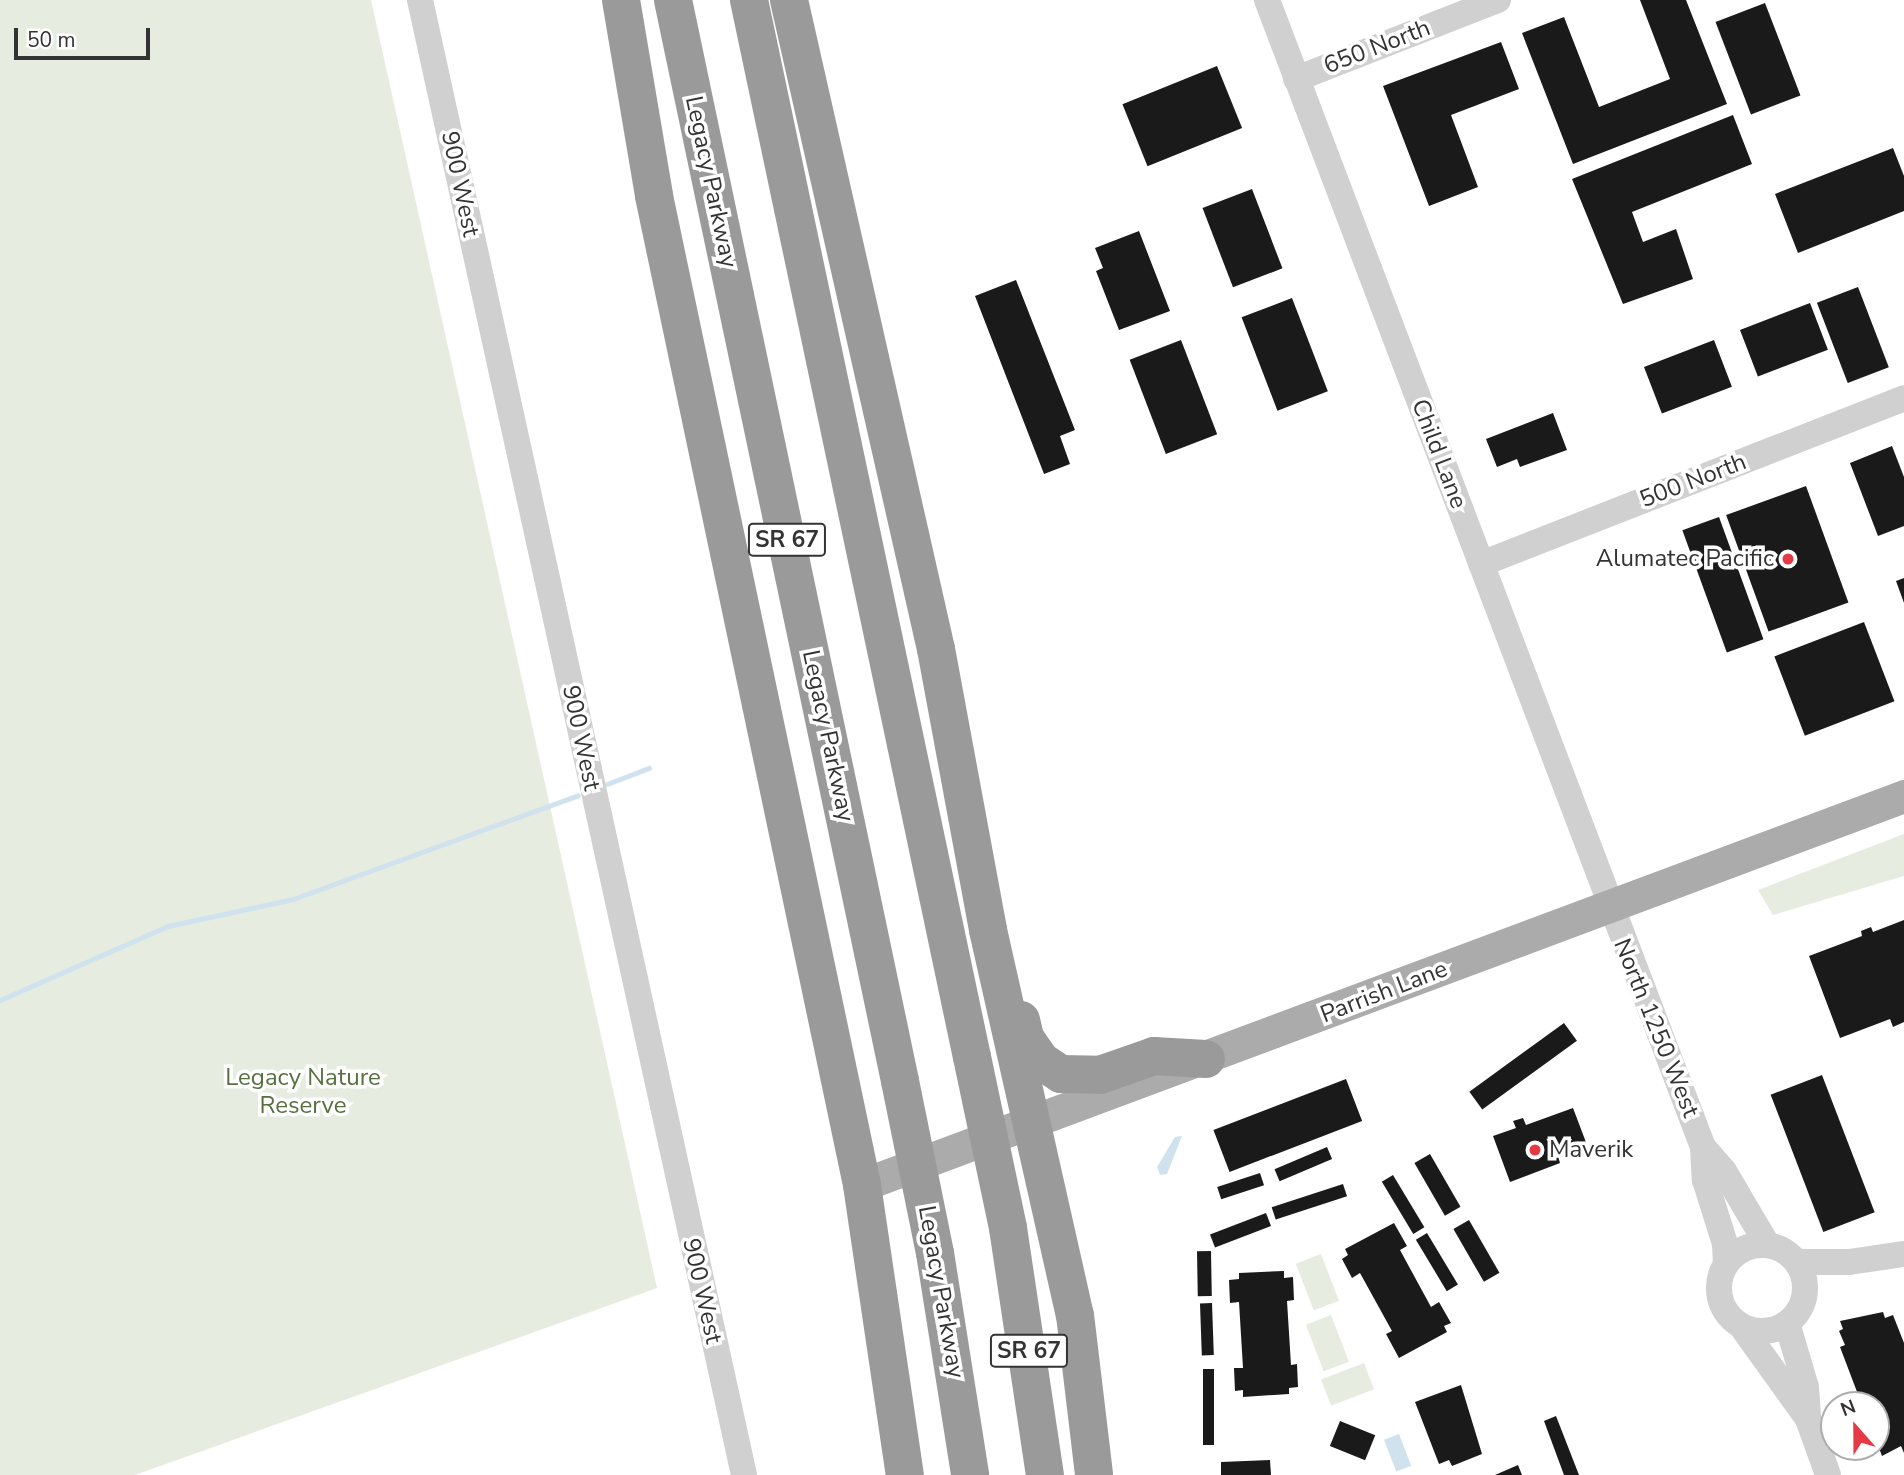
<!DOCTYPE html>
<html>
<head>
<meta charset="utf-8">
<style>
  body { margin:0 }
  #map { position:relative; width:1904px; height:1475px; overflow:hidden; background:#fff; font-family:"Nunito Sans",sans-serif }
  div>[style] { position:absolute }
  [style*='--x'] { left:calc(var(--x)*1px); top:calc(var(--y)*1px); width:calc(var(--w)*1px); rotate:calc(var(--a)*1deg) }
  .green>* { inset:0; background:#e6ecdf; transform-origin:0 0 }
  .water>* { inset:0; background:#cfe2ee; transform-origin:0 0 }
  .stream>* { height:5px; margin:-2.5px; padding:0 2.5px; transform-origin:2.5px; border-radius:2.5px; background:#cfe2ee }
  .building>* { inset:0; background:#1a1a1a; transform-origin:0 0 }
  .minor>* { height:26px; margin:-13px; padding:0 13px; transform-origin:13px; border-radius:13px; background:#d0d0d0 }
  .minor>.ring { margin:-13px; padding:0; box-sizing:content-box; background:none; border:26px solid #d0d0d0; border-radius:50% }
  .major>* { height:33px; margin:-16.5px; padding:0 16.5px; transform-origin:16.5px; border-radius:16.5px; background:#ababab }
  .highway>* { height:38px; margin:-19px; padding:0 19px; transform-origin:19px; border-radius:19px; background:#9a9a9a }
  .highway-bridge>* { height:38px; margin:-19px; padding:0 19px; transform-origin:19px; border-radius:19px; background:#9a9a9a }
  .dots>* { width:19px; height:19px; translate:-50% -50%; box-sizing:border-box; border:4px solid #fff; border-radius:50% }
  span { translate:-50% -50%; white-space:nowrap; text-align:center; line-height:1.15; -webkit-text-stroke:7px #fff; paint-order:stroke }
  .shield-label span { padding:2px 5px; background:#fff; border:2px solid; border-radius:5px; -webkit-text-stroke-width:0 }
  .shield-label { font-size:23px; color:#333; font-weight:700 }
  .street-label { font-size:24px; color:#333 }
  .poi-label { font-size:24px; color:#333 }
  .right { translate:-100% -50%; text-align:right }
  .left { translate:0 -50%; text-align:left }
  .park-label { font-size:24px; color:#56703f }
  .north { position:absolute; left:1820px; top:1391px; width:70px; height:70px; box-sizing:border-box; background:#fff; border:2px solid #adadad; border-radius:50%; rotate:339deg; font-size:19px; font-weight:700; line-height:28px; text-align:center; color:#333 }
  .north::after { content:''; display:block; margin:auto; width:24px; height:32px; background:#e63946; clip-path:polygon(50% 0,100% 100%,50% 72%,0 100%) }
  .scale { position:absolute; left:14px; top:28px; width:136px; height:32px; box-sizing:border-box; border:4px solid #333; border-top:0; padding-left:9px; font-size:21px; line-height:24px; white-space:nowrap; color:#333; -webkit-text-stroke:5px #fff; paint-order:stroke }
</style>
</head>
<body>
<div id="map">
  <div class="green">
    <div style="clip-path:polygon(0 0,371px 0,657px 1288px,135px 1475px,0 1475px)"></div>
    <div style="clip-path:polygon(1904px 834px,1904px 876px,1773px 915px,1758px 890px)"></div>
    <div style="left:1321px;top:1254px;width:50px;height:27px;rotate:69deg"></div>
    <div style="left:1331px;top:1315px;width:50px;height:27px;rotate:69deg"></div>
    <div style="left:1364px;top:1363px;width:28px;height:46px;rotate:69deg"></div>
  </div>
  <div class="water">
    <div style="clip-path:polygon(1182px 1136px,1167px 1174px,1160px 1175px,1157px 1167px,1175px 1137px)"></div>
    <div style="left:1399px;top:1434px;width:34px;height:16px;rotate:69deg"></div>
  </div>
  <div class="stream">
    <div style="--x:607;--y:784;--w:45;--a:-20.9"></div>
    <div style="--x:0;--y:1000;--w:184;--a:-23.8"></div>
    <div style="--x:168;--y:926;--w:128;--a:-12.2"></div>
    <div style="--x:293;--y:899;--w:303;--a:-20"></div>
  </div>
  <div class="building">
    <div style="clip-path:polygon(1640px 0,1686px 0,1727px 104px,1573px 164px,1522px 33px,1564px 17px,1599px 107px,1670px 79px)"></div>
    <div style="left:1765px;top:3px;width:99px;height:53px;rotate:69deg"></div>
    <div style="clip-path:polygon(1501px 42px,1519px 89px,1451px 115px,1478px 187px,1429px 206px,1383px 86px)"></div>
    <div style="left:1217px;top:66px;width:67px;height:102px;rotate:68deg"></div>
    <div style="clip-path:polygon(1733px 115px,1752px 164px,1632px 212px,1643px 242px,1676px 229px,1693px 279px,1623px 304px,1572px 179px)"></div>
    <div style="clip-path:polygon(1893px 148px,1904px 176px,1904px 211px,1798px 253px,1775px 194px)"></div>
    <div style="left:1252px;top:189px;width:85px;height:53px;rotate:69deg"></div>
    <div style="clip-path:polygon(1139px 231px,1170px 311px,1119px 330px,1096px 271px,1103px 268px,1095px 248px)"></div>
    <div style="clip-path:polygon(1016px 280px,1075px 430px,1060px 436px,1070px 464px,1044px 474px,975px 296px)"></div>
    <div style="left:1858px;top:287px;width:86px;height:44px;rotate:69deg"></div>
    <div style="left:1292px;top:298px;width:100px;height:54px;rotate:69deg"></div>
    <div style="left:1810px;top:303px;width:50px;height:75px;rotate:69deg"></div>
    <div style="left:1181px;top:340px;width:101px;height:55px;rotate:69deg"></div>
    <div style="left:1714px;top:340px;width:50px;height:75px;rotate:69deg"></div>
    <div style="clip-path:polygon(1553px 413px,1567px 450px,1520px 467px,1517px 459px,1497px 467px,1486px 439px)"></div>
    <div style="clip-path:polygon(1892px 446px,1904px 477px,1904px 526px,1878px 536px,1850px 463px)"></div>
    <div style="left:1806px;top:486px;width:124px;height:85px;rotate:70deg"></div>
    <div style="left:1719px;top:517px;width:130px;height:39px;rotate:70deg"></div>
    <div style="clip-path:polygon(1904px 578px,1904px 603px,1896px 581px)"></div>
    <div style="left:1864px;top:622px;width:85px;height:96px;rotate:69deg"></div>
    <div style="clip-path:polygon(1904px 920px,1904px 1022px,1893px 1027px,1890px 1019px,1840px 1038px,1809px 956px,1862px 936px,1861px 931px,1871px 927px,1873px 932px)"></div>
    <div style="left:1564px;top:1023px;width:22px;height:117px;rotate:54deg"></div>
    <div style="left:1822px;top:1075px;width:147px;height:55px;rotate:69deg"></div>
    <div style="left:1346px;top:1079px;width:45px;height:142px;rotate:69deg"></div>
    <div style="clip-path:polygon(1573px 1108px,1587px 1145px,1558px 1156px,1560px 1163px,1510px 1182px,1493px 1136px,1516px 1128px,1513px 1121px,1523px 1118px,1526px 1125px)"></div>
    <div style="left:1327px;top:1147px;width:13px;height:57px;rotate:67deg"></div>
    <div style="left:1430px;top:1154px;width:61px;height:18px;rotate:60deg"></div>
    <div style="left:1260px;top:1173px;width:13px;height:45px;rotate:72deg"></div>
    <div style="left:1393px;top:1175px;width:61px;height:13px;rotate:59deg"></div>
    <div style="left:1343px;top:1184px;width:13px;height:75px;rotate:72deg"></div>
    <div style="left:1266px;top:1213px;width:14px;height:60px;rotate:69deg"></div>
    <div style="left:1469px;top:1220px;width:61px;height:18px;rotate:60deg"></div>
    <div style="clip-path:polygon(1394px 1223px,1407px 1246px,1400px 1250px,1431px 1307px,1439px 1302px,1451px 1323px,1444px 1326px,1447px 1332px,1399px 1358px,1386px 1334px,1392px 1331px,1360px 1273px,1352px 1278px,1342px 1259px,1348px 1255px,1345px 1249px)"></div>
    <div style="left:1427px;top:1233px;width:60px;height:13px;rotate:59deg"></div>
    <div style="left:1211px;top:1251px;width:45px;height:14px;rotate:89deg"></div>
    <div style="clip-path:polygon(1284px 1271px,1284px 1278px,1293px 1277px,1294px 1300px,1287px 1301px,1291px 1365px,1297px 1364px,1298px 1387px,1289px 1388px,1289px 1394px,1243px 1397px,1243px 1390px,1235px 1391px,1234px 1368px,1243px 1368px,1239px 1302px,1230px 1303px,1229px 1280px,1239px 1279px,1239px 1273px)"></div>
    <div style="left:1212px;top:1303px;width:52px;height:12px;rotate:88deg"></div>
    <div style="clip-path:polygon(1883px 1312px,1885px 1318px,1893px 1315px,1904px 1343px,1904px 1453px,1901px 1446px,1882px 1456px,1876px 1440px,1876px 1405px,1862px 1405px,1840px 1347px,1845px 1345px,1839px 1331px,1843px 1329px,1840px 1321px)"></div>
    <div style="left:1203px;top:1369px;width:11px;height:76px"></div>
    <div style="clip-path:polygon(1461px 1385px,1482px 1454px,1452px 1466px,1449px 1460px,1439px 1464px,1415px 1402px)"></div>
    <div style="clip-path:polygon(1556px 1416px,1579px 1475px,1564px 1475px,1544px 1421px)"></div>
    <div style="left:1340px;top:1421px;width:38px;height:27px;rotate:22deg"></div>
    <div style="clip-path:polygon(1270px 1460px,1271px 1475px,1221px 1475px,1221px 1462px)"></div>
    <div style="clip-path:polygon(1518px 1465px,1522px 1475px,1495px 1475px)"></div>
  </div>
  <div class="minor">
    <div style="--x:420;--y:0;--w:1510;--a:77.61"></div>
    <div style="--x:1267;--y:0;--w:1227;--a:69.19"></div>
    <div style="--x:1703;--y:1147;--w:33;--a:87"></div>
    <div style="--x:1705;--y:1180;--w:67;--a:72.6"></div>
    <div style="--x:1725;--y:1244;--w:19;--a:87"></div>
    <div style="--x:1296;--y:79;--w:217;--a:-21.4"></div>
    <div style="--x:1481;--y:564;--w:454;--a:-21.4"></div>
    <div style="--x:1703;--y:1147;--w:32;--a:49"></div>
    <div style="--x:1724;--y:1171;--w:85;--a:59.5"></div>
    <div class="ring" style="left:1719px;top:1245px;width:60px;height:60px"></div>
    <div style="--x:1797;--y:1262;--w:52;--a:0"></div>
    <div style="--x:1849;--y:1262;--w:56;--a:-8.3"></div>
    <div style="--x:1787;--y:1323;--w:67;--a:73.5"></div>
    <div style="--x:1806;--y:1387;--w:32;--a:86"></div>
    <div style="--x:1808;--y:1419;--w:59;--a:70.3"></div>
    <div style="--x:1742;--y:1327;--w:113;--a:54.3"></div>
  </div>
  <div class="major">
    <div style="--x:862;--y:1185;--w:1112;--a:-20.47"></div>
  </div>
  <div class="highway">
    <div style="--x:621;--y:0;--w:199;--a:80.4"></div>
    <div style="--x:654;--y:196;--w:1011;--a:78.12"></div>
    <div style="--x:862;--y:1185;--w:293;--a:81.6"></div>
    <div style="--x:673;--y:0;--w:1105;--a:78.14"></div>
    <div style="--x:749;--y:0;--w:1080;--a:78.09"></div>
    <div style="--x:789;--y:0;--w:665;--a:77.24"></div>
    <div style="--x:936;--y:649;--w:286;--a:79.5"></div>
    <div style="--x:988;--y:930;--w:395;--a:77.3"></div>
    <div style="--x:1075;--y:1315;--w:161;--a:83.2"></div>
    <div style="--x:1021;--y:1020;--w:18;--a:77"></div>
    <div style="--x:1025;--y:1038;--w:28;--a:55"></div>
    <div style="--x:1041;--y:1061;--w:24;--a:33"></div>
    <div style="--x:1061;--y:1074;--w:39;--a:1"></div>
    <div style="--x:1100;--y:1075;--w:57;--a:-19.4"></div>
    <div style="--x:1154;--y:1056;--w:52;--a:3.3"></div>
    <div style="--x:1008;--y:1228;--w:250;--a:81.5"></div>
    <div style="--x:935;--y:1253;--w:225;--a:81"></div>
  </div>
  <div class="highway-bridge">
    <div style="--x:972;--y:1057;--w:175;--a:78.1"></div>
    <div style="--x:900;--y:1081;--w:176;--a:78.5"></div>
  </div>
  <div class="dots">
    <div style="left:1788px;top:559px;background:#e63946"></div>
    <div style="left:1535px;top:1150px;background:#e63946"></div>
  </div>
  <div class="shield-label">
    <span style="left:787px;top:540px">SR 67</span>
    <span style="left:1029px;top:1351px">SR 67</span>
  </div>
  <div class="street-label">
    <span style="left:1377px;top:47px;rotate:-21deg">650 North</span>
    <span style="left:711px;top:182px;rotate:78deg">Legacy Parkway</span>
    <span style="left:460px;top:184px;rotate:78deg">900 West</span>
    <span style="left:1439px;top:454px;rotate:69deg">Child Lane</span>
    <span style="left:1693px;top:481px;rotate:-21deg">500 North</span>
    <span style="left:828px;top:736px;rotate:78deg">Legacy Parkway</span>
    <span style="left:581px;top:738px;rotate:78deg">900 West</span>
    <span style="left:1384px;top:992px;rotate:-21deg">Parrish Lane</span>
    <span style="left:1656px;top:1028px;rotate:68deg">North 1250 West</span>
    <span style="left:702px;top:1291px;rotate:77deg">900 West</span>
    <span style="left:941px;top:1292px;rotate:80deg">Legacy Parkway</span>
  </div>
  <div class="poi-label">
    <span class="right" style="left:1774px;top:559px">Alumatec Pacific</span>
    <span class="left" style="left:1549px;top:1150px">Maverik</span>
  </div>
  <div class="park-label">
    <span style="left:303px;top:1092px">Legacy Nature<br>Reserve</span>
  </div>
  <div class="north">N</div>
  <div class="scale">50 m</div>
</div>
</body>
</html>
